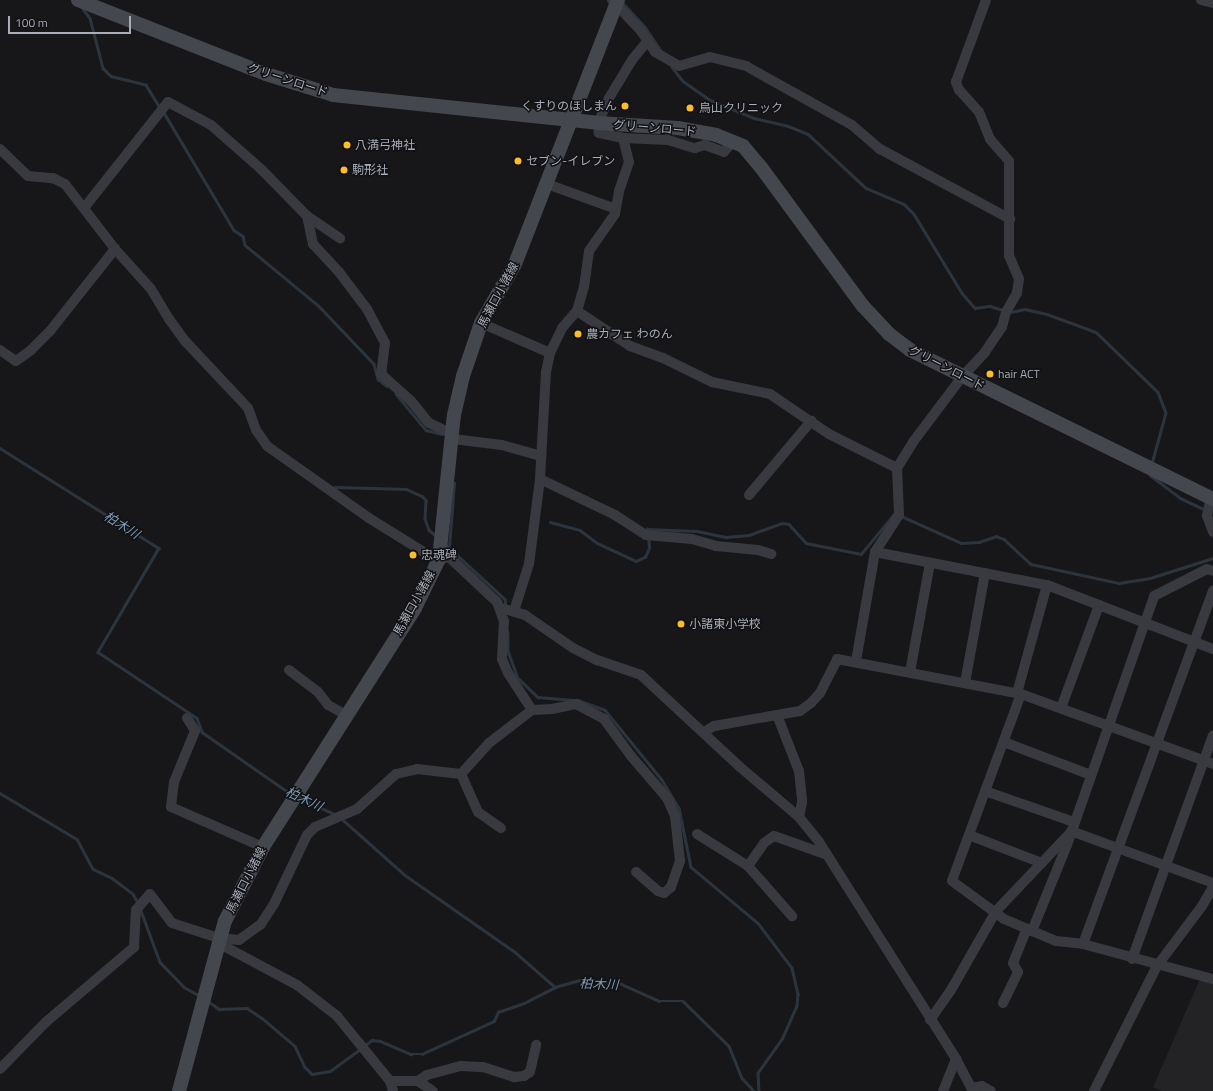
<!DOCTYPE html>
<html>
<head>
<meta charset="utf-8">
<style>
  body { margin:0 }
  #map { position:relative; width:1213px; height:1091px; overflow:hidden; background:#171719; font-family:"Titillium Web","Noto Sans JP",sans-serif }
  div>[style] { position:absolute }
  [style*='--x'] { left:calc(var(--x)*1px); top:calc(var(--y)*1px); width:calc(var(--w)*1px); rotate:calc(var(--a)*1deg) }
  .built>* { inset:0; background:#232326 }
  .stream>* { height:2.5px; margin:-1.25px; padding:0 1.25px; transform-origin:1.25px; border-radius:1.25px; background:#2c353e }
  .street>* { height:10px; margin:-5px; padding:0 5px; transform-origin:5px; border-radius:5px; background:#393a40 }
  .secondary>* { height:14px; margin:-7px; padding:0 7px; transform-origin:7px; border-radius:7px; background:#45474e }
  .dots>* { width:11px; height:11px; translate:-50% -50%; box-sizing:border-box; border:2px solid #121214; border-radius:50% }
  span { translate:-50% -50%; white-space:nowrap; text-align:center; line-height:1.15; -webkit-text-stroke:3px #121214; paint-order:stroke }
  .street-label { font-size:12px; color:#a8adb9 }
  .poi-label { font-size:12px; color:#a8adb9 }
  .right { translate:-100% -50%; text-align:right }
  .left { translate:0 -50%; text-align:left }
  .water-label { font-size:13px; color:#7d9ab6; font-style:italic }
  .scale { position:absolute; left:8px; top:16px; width:123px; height:18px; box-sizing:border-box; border:2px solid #a8adb9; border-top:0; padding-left:5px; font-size:12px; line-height:14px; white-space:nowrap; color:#a8adb9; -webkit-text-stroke:3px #121214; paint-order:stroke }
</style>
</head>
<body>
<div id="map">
  <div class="built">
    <div style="clip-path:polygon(1200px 979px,1213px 982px,1213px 1091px,1161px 1091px,1153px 1087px)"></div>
  </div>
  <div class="stream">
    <div style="--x:622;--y:2;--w:34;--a:47"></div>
    <div style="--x:645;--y:27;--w:29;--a:56"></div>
    <div style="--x:83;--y:9;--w:11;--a:52"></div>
    <div style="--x:90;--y:18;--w:52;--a:75.4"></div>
    <div style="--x:103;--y:68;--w:11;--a:45"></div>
    <div style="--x:111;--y:76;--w:36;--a:14"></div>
    <div style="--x:146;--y:85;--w:26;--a:58"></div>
    <div style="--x:672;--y:67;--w:18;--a:52"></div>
    <div style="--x:683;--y:81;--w:33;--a:35"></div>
    <div style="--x:710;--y:100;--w:48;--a:22.2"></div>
    <div style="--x:754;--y:118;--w:35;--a:13"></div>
    <div style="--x:788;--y:126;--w:22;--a:22"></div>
    <div style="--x:808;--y:134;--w:79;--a:43"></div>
    <div style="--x:866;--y:188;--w:41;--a:22.8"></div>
    <div style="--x:904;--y:204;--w:14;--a:45"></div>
    <div style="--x:914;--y:214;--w:92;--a:58.7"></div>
    <div style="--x:962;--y:293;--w:20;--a:49"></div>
    <div style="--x:975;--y:308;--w:15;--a:-8"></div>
    <div style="--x:990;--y:306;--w:14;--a:17"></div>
    <div style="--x:163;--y:111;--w:139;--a:59.2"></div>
    <div style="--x:234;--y:230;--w:11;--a:34"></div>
    <div style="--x:243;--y:236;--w:9;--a:77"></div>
    <div style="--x:245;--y:245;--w:96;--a:39.5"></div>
    <div style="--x:319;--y:306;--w:80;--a:46.5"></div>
    <div style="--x:374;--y:364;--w:16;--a:75"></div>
    <div style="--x:378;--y:379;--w:11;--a:38"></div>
    <div style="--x:1010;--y:312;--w:15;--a:-11"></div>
    <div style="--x:1025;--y:309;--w:23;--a:13"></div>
    <div style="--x:1047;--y:314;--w:52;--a:20.2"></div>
    <div style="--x:1096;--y:332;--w:86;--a:44.1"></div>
    <div style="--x:1158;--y:392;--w:22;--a:69"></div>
    <div style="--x:1166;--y:413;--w:53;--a:105.4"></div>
    <div style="--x:396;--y:394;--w:47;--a:50.2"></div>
    <div style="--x:426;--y:430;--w:16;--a:14"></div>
    <div style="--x:0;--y:448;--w:188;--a:32.2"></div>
    <div style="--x:159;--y:548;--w:121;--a:120.4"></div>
    <div style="--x:98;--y:652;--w:119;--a:33.7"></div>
    <div style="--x:197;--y:718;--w:15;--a:70"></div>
    <div style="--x:202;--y:732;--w:108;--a:34.9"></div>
    <div style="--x:1150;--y:475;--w:38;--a:37"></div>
    <div style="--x:1180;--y:498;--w:29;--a:25"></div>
    <div style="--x:335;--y:487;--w:71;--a:1.6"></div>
    <div style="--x:406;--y:489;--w:17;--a:24"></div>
    <div style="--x:422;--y:496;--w:6;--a:45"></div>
    <div style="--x:426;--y:500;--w:19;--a:93"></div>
    <div style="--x:425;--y:519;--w:12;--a:70"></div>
    <div style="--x:429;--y:530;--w:9;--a:41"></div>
    <div style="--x:901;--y:516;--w:66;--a:24.2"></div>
    <div style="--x:961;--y:543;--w:18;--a:-3"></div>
    <div style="--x:979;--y:542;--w:18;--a:-19"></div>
    <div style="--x:996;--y:536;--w:9;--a:21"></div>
    <div style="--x:1004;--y:539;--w:37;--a:43"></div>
    <div style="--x:1031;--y:564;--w:90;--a:12.2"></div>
    <div style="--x:1119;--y:583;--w:31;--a:-9"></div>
    <div style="--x:1150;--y:578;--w:66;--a:-17.6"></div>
    <div style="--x:550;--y:522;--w:31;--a:15"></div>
    <div style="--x:580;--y:530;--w:21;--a:37"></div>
    <div style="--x:597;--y:543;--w:43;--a:24.8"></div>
    <div style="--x:636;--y:561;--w:10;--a:-24"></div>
    <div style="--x:645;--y:557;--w:10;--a:-66"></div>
    <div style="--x:649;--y:548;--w:11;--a:-95"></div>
    <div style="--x:647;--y:532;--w:3;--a:-90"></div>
    <div style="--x:647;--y:529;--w:50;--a:2.3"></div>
    <div style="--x:697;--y:531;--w:30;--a:12"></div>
    <div style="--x:726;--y:537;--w:23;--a:-5"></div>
    <div style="--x:749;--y:535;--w:35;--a:-20"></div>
    <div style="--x:782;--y:523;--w:7;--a:8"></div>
    <div style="--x:789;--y:524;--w:25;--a:48"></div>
    <div style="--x:806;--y:543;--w:56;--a:11.3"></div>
    <div style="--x:861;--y:554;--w:52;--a:-50.5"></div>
    <div style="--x:446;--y:545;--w:80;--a:42.5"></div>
    <div style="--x:505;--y:599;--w:8;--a:83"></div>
    <div style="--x:449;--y:547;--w:64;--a:-85.5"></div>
    <div style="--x:508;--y:632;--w:19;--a:90"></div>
    <div style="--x:508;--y:651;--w:29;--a:70"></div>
    <div style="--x:518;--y:678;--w:28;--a:44"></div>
    <div style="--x:538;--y:697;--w:35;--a:5"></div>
    <div style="--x:578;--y:700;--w:29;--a:20"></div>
    <div style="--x:605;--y:710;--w:90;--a:50.8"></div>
    <div style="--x:662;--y:780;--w:33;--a:59"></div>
    <div style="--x:679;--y:808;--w:60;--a:78.5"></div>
    <div style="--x:691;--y:867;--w:87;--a:39.9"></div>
    <div style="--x:758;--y:923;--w:56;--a:52.9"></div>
    <div style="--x:792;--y:968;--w:27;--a:77"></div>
    <div style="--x:798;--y:994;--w:12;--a:95"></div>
    <div style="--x:797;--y:1006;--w:35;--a:114"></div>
    <div style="--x:783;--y:1038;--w:43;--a:125.5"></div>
    <div style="--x:758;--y:1073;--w:18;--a:87"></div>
    <div style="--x:0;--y:793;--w:90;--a:30.9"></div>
    <div style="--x:77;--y:839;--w:34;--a:62"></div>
    <div style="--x:93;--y:869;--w:21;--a:25"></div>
    <div style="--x:112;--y:878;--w:26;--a:37"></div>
    <div style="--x:133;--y:894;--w:10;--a:61"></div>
    <div style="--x:300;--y:798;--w:40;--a:25"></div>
    <div style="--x:342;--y:819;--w:84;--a:41.6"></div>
    <div style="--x:405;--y:875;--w:134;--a:35"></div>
    <div style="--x:515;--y:952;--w:53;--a:41.2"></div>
    <div style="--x:555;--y:987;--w:26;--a:-16"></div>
    <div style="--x:580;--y:980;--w:39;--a:4"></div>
    <div style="--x:619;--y:983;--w:44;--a:24.2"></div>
    <div style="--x:659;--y:1001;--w:24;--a:0"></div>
    <div style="--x:683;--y:1001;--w:64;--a:44.4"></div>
    <div style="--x:729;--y:1046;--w:35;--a:68"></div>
    <div style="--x:742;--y:1078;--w:18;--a:47"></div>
    <div style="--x:140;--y:908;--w:58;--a:69.7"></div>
    <div style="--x:160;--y:962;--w:35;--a:46"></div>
    <div style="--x:184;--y:987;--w:18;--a:29"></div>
    <div style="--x:208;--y:1001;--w:14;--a:36"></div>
    <div style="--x:219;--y:1009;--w:28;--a:-2"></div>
    <div style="--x:247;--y:1008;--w:18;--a:34"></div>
    <div style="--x:262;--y:1018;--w:43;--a:40.3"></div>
    <div style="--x:295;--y:1046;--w:23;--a:65"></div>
    <div style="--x:305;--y:1067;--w:10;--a:45"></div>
    <div style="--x:312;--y:1074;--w:18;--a:-9"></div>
    <div style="--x:330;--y:1071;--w:37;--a:-36"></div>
    <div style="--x:364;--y:1046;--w:10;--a:-37"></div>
    <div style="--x:372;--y:1040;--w:8;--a:7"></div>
    <div style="--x:380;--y:1041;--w:34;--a:23"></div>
    <div style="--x:411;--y:1054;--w:11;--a:0"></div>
    <div style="--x:422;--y:1054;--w:79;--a:-24.6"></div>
    <div style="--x:494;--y:1021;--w:10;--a:-66"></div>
    <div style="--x:498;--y:1012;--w:28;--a:-19"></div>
    <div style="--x:524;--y:1003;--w:35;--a:-27"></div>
  </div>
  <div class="street">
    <div style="--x:612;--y:0;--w:42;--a:46.9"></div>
    <div style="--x:641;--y:31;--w:25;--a:56"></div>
    <div style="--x:655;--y:52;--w:28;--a:30"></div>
    <div style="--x:679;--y:66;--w:32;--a:-16"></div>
    <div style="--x:710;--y:57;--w:37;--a:14"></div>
    <div style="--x:746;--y:66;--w:121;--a:29.1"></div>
    <div style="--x:852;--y:125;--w:37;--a:41"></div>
    <div style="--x:880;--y:149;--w:148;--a:28.3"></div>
    <div style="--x:1201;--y:0;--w:12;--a:14"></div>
    <div style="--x:623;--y:138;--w:45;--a:2.5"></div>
    <div style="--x:668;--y:140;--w:28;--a:17"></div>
    <div style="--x:695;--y:148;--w:10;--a:-17"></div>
    <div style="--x:705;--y:145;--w:20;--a:20"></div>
    <div style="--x:724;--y:152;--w:13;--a:-51"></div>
    <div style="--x:0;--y:149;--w:39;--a:44"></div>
    <div style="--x:28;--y:176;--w:25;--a:5"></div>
    <div style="--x:53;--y:178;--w:13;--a:27"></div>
    <div style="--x:65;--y:184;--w:82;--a:52.4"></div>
    <div style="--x:115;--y:249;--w:54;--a:48"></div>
    <div style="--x:151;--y:289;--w:35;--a:59"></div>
    <div style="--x:169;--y:319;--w:29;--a:54"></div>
    <div style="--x:186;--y:342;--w:91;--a:46.8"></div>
    <div style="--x:248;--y:408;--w:23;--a:70"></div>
    <div style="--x:256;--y:430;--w:19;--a:55"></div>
    <div style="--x:267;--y:446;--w:125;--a:35.2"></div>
    <div style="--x:369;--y:518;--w:72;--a:31.9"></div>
    <div style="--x:430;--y:556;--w:20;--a:6"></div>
    <div style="--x:450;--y:558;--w:64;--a:43.1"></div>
    <div style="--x:497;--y:602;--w:20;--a:70"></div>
    <div style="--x:504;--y:621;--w:38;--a:93"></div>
    <div style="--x:502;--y:659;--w:15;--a:67"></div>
    <div style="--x:508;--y:673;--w:44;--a:57"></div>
    <div style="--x:547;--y:184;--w:73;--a:19.9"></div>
    <div style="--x:84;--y:208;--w:135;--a:-51.6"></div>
    <div style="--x:168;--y:102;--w:49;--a:28.1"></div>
    <div style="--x:211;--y:125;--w:68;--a:41.4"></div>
    <div style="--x:262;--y:170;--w:64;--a:45.6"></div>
    <div style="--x:307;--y:216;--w:40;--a:34"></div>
    <div style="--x:307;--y:216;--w:29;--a:78"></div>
    <div style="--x:313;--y:244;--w:38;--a:47"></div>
    <div style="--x:339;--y:272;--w:46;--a:52.9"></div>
    <div style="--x:367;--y:309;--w:38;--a:62"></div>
    <div style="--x:385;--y:343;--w:31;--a:97"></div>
    <div style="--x:381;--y:374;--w:40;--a:42"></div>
    <div style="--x:411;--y:401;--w:28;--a:51"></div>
    <div style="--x:429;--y:423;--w:26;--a:25"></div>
    <div style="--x:577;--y:311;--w:64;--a:33.4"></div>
    <div style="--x:630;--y:346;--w:35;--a:20"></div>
    <div style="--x:663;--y:358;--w:55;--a:26.1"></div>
    <div style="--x:712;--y:382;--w:59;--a:11.7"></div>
    <div style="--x:770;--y:394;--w:71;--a:34.1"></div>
    <div style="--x:829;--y:434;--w:76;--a:26.6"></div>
    <div style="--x:481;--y:323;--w:75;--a:23.5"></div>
    <div style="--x:0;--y:350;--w:19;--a:35"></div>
    <div style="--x:16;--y:361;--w:19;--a:-36"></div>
    <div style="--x:31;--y:350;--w:27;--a:-45"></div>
    <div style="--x:50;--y:331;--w:105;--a:-51.6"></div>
    <div style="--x:453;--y:439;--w:49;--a:7"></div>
    <div style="--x:502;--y:445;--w:41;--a:15.8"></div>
    <div style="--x:540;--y:479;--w:83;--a:25.6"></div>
    <div style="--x:615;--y:515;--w:37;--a:33"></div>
    <div style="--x:646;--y:535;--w:46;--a:5"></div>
    <div style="--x:692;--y:539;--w:25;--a:16"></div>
    <div style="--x:716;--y:546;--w:42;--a:5.4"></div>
    <div style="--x:758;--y:550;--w:14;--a:17"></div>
    <div style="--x:749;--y:495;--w:97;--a:-50"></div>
    <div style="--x:1211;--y:498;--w:18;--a:103"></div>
    <div style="--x:1207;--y:516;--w:17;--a:69"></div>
    <div style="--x:875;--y:552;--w:175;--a:10.9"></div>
    <div style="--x:1047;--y:585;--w:178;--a:21.1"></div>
    <div style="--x:501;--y:608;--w:25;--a:16"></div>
    <div style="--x:525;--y:615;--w:58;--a:34.5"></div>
    <div style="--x:573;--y:648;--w:27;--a:27"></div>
    <div style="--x:597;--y:660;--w:46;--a:18.8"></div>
    <div style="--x:641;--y:675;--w:135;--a:42.9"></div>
    <div style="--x:740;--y:767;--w:77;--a:40.3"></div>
    <div style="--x:799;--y:817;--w:32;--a:51"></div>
    <div style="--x:819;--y:842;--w:257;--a:57.7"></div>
    <div style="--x:956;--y:1059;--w:36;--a:62"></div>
    <div style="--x:514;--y:611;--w:49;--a:-72.3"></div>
    <div style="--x:529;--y:564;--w:86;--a:-82.6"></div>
    <div style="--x:540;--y:479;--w:107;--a:-86.8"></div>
    <div style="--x:546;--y:372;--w:19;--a:-78"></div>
    <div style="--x:550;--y:353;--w:28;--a:-64"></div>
    <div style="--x:562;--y:328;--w:23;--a:-49"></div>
    <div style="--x:577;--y:311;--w:25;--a:-74"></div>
    <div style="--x:584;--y:287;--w:36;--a:-82"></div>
    <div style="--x:589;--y:251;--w:45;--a:-54.9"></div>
    <div style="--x:615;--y:214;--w:23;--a:-80"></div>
    <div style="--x:619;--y:191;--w:31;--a:-71"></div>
    <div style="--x:629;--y:162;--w:25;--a:-104"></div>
    <div style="--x:623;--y:138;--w:25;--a:-168"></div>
    <div style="--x:599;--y:133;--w:10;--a:-96"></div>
    <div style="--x:598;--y:123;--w:27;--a:-66"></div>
    <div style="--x:609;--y:98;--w:44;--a:-58.8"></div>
    <div style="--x:632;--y:60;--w:26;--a:-51"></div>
    <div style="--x:856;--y:661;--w:111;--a:-80.1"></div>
    <div style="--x:875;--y:552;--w:44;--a:-57"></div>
    <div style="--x:899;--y:515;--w:47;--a:-92.4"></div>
    <div style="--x:897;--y:468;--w:31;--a:-58"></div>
    <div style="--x:913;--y:442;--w:81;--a:-53"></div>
    <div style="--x:962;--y:377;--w:34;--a:-47"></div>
    <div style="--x:985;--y:352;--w:30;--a:-56"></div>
    <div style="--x:1002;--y:327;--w:16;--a:-75"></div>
    <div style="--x:1006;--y:312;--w:22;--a:-60"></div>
    <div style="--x:1017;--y:293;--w:14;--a:-82"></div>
    <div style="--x:1019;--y:279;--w:25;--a:-113"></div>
    <div style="--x:1009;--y:256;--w:95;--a:-90"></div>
    <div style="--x:1009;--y:161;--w:29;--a:-131"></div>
    <div style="--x:990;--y:139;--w:29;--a:-112"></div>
    <div style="--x:979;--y:112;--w:30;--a:-132"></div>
    <div style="--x:959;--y:90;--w:9;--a:-111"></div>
    <div style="--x:956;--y:82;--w:87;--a:-69.9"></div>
    <div style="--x:289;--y:670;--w:36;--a:37"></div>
    <div style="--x:318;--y:692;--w:16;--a:52"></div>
    <div style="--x:328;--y:705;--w:21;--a:29"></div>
    <div style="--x:910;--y:672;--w:111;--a:-79.6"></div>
    <div style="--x:965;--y:683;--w:112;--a:-79.7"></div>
    <div style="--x:1017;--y:693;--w:112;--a:-74.5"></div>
    <div style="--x:1021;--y:694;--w:199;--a:110.3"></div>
    <div style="--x:952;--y:881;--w:64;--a:36.2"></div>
    <div style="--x:1004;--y:919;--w:56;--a:22.9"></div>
    <div style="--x:1056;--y:941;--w:27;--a:6"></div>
    <div style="--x:1083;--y:944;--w:135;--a:15.1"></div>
    <div style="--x:1061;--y:708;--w:110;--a:-69.7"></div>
    <div style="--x:777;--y:715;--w:60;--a:68.6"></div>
    <div style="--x:799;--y:771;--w:31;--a:84"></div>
    <div style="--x:802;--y:802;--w:15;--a:101"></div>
    <div style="--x:187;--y:718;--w:15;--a:58"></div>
    <div style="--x:195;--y:731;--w:55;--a:112.4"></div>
    <div style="--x:174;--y:782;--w:25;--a:97"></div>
    <div style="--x:171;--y:807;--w:100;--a:23.5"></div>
    <div style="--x:704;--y:732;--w:12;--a:-31"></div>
    <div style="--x:714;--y:726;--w:87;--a:-9.9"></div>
    <div style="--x:800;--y:711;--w:14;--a:-36"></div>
    <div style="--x:811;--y:703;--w:13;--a:-48"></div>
    <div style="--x:820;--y:693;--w:38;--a:-63"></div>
    <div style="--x:837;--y:659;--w:187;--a:10.8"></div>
    <div style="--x:1021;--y:694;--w:204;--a:20"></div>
    <div style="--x:1004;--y:742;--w:93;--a:20.8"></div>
    <div style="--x:461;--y:774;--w:42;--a:65.9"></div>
    <div style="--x:478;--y:812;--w:28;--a:35"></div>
    <div style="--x:985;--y:791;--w:94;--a:19.2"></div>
    <div style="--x:1071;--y:831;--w:151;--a:20.1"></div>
    <div style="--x:697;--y:834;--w:60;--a:32.1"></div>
    <div style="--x:748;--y:866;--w:67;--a:48.7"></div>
    <div style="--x:969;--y:835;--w:78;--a:21"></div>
    <div style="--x:748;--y:866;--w:28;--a:-55"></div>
    <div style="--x:764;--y:843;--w:12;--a:-35"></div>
    <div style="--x:774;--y:836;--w:54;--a:19.4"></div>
    <div style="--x:1032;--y:931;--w:93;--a:-67.9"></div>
    <div style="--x:1067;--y:845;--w:264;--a:-70.7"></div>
    <div style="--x:1154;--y:596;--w:59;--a:-27"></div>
    <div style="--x:1207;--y:569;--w:6;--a:18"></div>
    <div style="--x:218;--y:943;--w:89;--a:28"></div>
    <div style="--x:297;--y:985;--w:51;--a:37.8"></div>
    <div style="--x:337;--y:1016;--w:84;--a:50.8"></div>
    <div style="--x:390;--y:1081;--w:10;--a:73"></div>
    <div style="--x:1083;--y:944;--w:377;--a:-69.8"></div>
    <div style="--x:1132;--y:959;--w:238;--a:-70.1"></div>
    <div style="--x:1003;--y:1003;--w:34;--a:-64"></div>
    <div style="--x:1018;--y:972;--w:10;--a:-119"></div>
    <div style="--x:1013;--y:963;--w:37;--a:-68"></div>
    <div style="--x:930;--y:1020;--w:37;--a:-55"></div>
    <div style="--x:951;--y:990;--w:91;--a:-60.3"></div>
    <div style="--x:996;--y:911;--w:106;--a:-46.5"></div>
    <div style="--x:0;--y:1069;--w:66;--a:-45.6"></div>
    <div style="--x:46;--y:1022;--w:116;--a:-40.4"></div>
    <div style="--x:134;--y:947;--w:37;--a:-87"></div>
    <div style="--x:136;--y:910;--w:21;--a:-49"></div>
    <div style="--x:150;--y:894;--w:36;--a:53"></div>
    <div style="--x:172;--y:923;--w:49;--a:17.7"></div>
    <div style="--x:219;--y:938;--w:20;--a:6"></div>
    <div style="--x:239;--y:940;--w:27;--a:-36"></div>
    <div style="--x:261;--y:924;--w:24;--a:-57"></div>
    <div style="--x:274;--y:904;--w:76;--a:-64.4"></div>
    <div style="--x:307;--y:835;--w:11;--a:-45"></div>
    <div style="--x:315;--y:827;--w:46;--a:-23.2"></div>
    <div style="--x:357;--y:809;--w:52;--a:-41.9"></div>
    <div style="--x:396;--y:774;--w:22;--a:-13"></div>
    <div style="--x:417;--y:769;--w:44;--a:6.5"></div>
    <div style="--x:461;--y:774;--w:42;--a:-47.9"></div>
    <div style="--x:489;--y:743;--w:54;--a:-37.5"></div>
    <div style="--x:532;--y:710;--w:20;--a:-3"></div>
    <div style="--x:552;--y:709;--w:25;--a:-12"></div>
    <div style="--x:576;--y:704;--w:32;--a:28"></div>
    <div style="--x:604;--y:719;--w:46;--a:53.9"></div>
    <div style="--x:631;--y:756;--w:55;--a:49.4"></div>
    <div style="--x:667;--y:798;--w:20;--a:66"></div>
    <div style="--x:675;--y:816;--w:45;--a:83.7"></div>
    <div style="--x:680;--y:861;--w:28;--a:109"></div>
    <div style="--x:671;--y:887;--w:9;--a:139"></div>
    <div style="--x:664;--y:893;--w:6;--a:-162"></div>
    <div style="--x:658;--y:891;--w:29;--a:-139"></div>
    <div style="--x:390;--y:1081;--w:28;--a:0"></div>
    <div style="--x:418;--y:1081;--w:11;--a:-34"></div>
    <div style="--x:427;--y:1075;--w:35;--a:-15"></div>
    <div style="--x:461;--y:1066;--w:22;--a:3"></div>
    <div style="--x:483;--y:1067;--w:33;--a:18"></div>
    <div style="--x:514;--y:1077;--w:10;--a:-6"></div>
    <div style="--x:524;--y:1076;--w:7;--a:-34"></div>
    <div style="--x:530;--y:1072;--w:28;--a:-77"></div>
    <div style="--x:418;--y:1081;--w:18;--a:34"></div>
    <div style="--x:971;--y:1088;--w:11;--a:-10"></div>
    <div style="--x:982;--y:1086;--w:10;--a:29"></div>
    <div style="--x:943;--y:1091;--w:35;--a:-68"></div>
    <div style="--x:1094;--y:1091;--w:140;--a:-63.3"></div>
    <div style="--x:1157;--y:966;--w:75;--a:-53.1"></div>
    <div style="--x:1202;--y:906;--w:22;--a:-60"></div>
  </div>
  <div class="secondary">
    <div style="--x:78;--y:0;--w:202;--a:21.5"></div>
    <div style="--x:266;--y:74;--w:70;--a:17.4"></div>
    <div style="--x:333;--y:95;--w:266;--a:6"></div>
    <div style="--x:598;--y:123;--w:80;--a:3.6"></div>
    <div style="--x:678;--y:128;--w:39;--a:10"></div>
    <div style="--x:716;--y:135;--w:29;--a:22"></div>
    <div style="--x:743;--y:146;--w:26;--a:50"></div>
    <div style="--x:760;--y:166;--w:174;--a:53.7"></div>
    <div style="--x:863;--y:306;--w:38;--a:47"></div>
    <div style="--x:889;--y:334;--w:26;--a:37"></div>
    <div style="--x:910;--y:350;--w:338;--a:26.2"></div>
    <div style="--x:179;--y:1091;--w:176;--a:-74.9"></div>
    <div style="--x:225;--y:921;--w:83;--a:-62.8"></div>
    <div style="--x:263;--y:847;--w:283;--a:-57.5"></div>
    <div style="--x:415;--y:608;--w:55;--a:-63.9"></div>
    <div style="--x:439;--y:559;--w:145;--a:-84.1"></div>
    <div style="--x:454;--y:415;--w:40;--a:-77"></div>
    <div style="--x:463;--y:376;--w:56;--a:-71.2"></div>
    <div style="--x:481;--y:323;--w:68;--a:-60"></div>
    <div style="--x:515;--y:264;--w:283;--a:-68.7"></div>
  </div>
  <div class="dots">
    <div style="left:625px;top:106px;background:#fcbd2c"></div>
    <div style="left:690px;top:108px;background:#fcbd2c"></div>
    <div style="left:347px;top:145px;background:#fcbd2c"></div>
    <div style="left:518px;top:161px;background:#fcbd2c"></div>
    <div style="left:344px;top:170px;background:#fcbd2c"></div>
    <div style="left:578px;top:334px;background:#fcbd2c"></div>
    <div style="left:990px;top:374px;background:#fcbd2c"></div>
    <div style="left:413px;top:555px;background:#fcbd2c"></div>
    <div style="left:681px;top:624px;background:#fcbd2c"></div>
  </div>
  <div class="street-label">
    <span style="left:288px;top:80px;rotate:18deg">グリーンロード</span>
    <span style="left:655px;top:128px;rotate:5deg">グリーンロード</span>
    <span style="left:498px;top:295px;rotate:-62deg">馬瀬口小諸線</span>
    <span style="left:947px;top:368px;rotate:27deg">グリーンロード</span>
    <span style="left:414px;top:603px;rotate:-61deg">馬瀬口小諸線</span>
    <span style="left:246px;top:880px;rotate:-63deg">馬瀬口小諸線</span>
  </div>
  <div class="poi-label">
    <span class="right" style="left:617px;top:106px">くすりのほしまん</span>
    <span class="left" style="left:699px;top:108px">烏山クリニック</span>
    <span class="left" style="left:355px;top:145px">八満弓神社</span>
    <span class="left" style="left:526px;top:161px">セブン-イレブン</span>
    <span class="left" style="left:352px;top:170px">駒形社</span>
    <span class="left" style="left:586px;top:334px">農カフェ わのん</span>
    <span class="left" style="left:998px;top:374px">hair ACT</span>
    <span class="left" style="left:421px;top:555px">忠魂碑</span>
    <span class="left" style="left:689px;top:624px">小諸東小学校</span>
  </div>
  <div class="water-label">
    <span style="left:122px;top:525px;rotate:32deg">柏木川</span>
    <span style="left:304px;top:799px;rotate:25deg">柏木川</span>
    <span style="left:599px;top:984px;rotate:3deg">柏木川</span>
  </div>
  <div class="scale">100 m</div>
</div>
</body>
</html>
